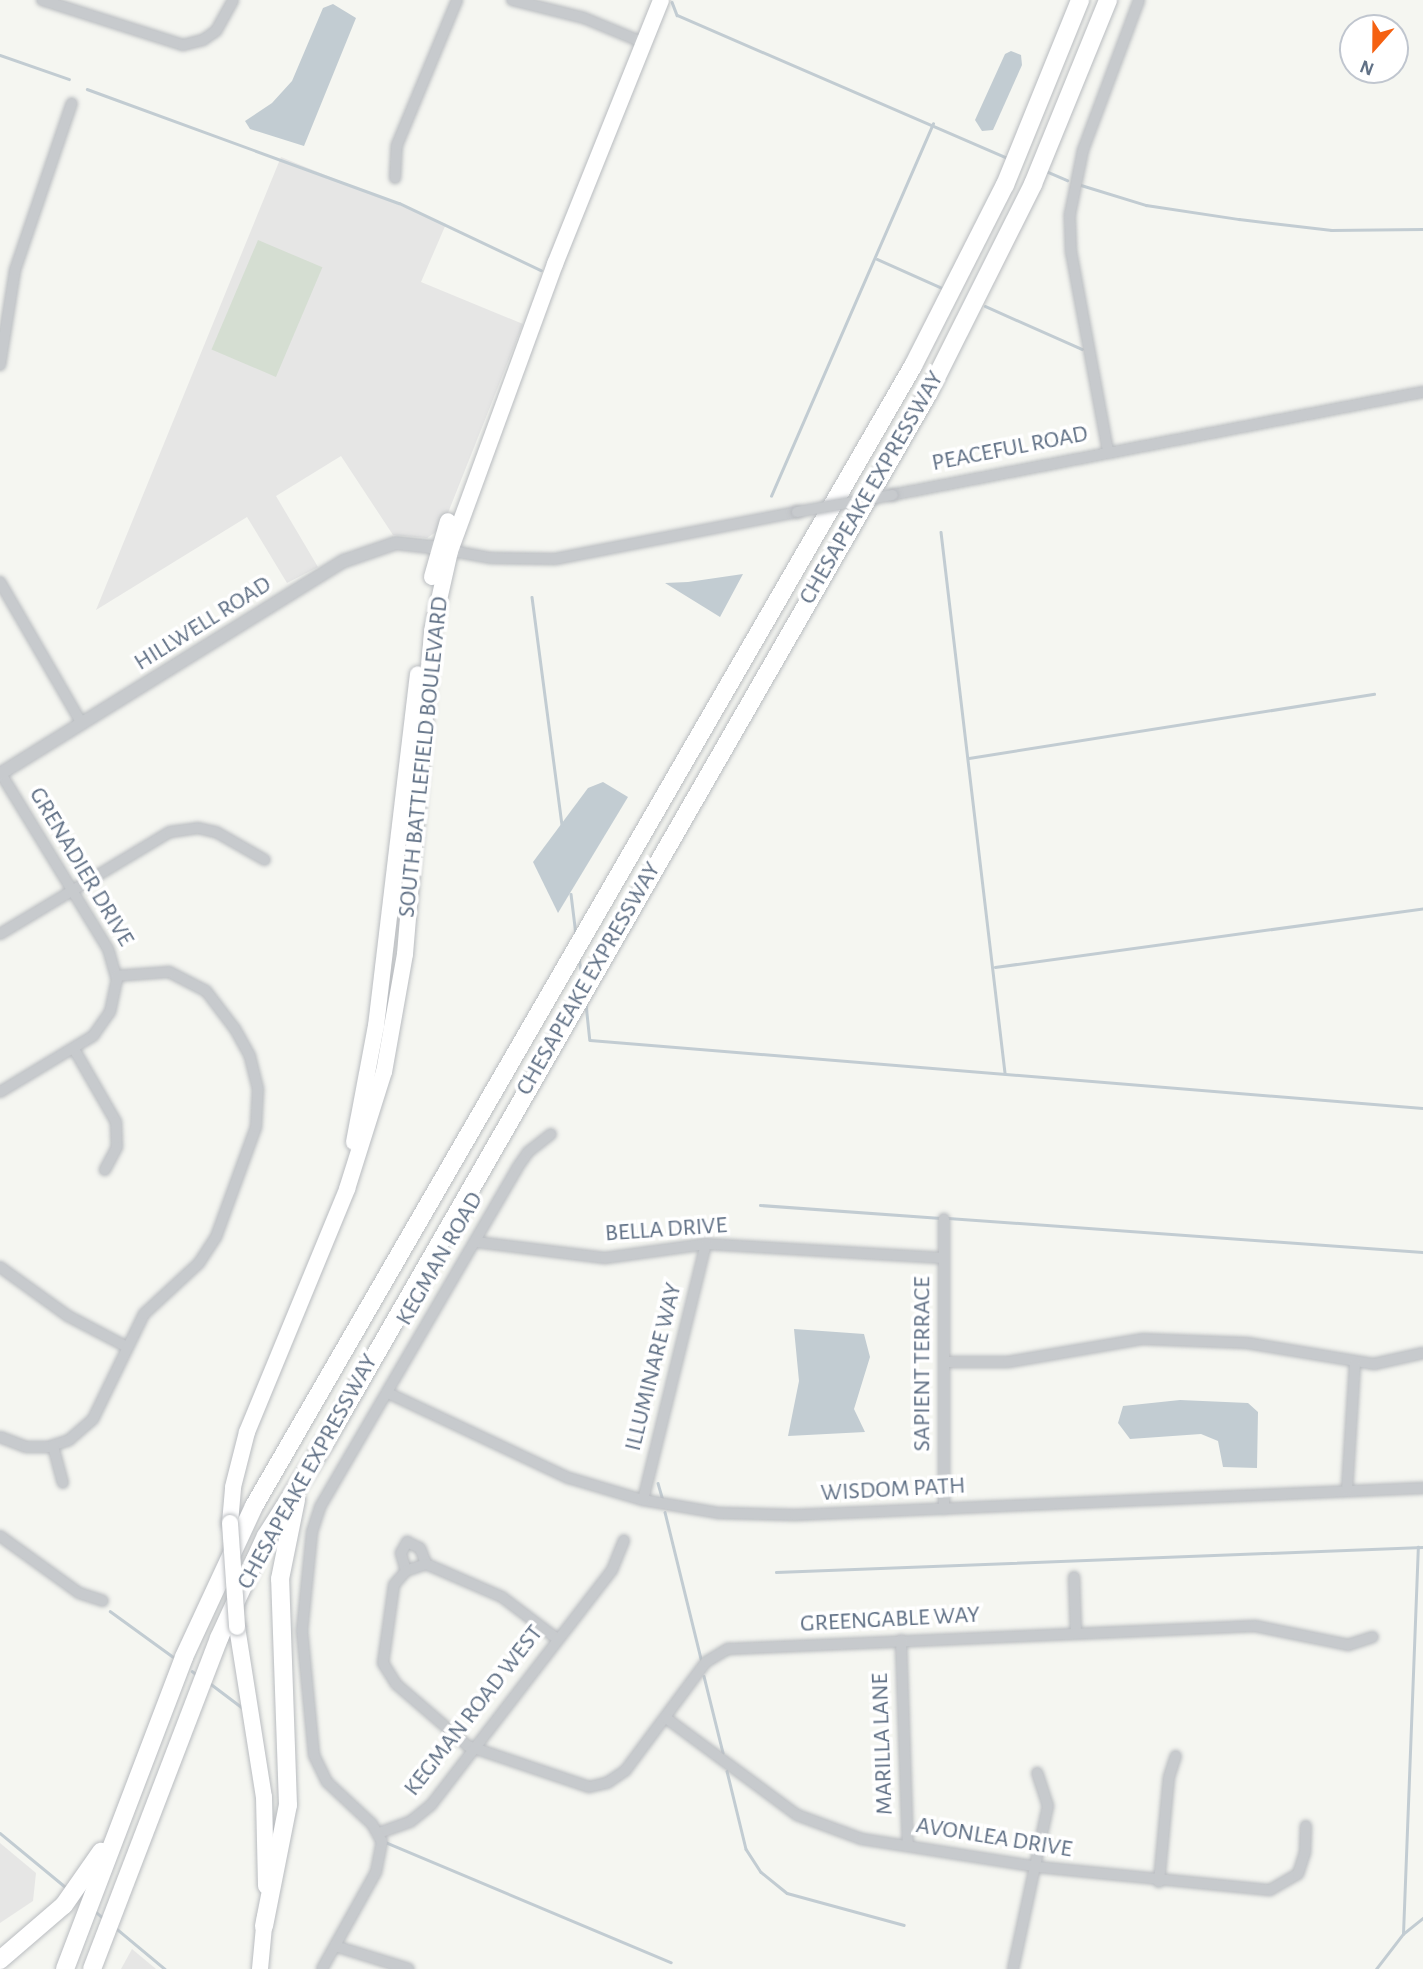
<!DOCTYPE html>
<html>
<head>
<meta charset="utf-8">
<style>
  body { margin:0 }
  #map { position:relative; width:1423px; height:1969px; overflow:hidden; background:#f5f6f1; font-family:"Alegreya Sans",sans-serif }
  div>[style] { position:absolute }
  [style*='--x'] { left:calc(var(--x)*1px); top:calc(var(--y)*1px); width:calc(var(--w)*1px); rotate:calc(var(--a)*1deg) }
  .built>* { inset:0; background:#e6e6e5 }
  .green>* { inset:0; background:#d5ded2; transform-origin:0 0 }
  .water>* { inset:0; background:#c2ccd2 }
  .stream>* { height:2.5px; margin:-1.25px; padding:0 1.25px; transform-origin:1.25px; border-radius:1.25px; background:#c2ccd2 }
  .roads { filter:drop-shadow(0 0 2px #b9bcc0) drop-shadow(0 0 2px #b9bcc0) }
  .minor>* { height:10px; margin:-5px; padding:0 5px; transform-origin:5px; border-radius:5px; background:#c7cacd }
  .tertiary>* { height:12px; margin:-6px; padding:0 6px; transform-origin:6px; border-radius:6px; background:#c7cacd }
  .primary>* { height:16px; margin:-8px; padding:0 8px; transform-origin:8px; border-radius:8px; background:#fff }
  .motorway>* { height:18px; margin:-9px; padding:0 9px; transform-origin:9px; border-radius:9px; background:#fff }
  .bridges { filter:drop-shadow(0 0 2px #b9bcc0) drop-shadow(0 0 2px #b9bcc0) }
  .minor-bridge>* { height:10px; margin:-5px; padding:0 5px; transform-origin:5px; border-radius:5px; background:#c7cacd }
  .primary-bridge>* { height:16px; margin:-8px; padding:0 8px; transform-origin:8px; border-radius:8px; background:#fff }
  span { translate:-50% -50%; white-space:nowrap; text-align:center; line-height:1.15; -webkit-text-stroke:7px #fff; paint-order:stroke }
  .street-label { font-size:24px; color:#617186 }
  .north { position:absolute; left:1339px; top:14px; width:70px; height:70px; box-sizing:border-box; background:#fff; border:2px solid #c0c6cf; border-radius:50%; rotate:201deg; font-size:19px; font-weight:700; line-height:28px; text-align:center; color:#617186 }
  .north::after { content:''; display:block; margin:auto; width:24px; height:32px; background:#f56111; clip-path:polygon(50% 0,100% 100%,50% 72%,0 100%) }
</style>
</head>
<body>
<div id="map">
  <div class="built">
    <div style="clip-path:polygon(281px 157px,446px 224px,421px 282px,523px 324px,442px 528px,427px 538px,393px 535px,341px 456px,276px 496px,318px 567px,287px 583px,247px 517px,96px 610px)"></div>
    <div style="clip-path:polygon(0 1843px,36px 1873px,33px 1901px,0 1923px)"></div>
    <div style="clip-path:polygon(132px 1949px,156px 1969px,121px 1969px)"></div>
  </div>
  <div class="green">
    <div style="left:258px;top:240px;width:70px;height:119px;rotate:23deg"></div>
  </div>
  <div class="water">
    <div style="clip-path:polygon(333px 4px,356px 18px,304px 146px,250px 129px,245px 121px,272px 103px,292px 81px,323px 8px)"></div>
    <div style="clip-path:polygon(1011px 51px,1021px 55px,1022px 65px,993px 130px,982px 131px,975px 120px,1005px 54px)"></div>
    <div style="clip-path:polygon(743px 574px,720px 617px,665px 583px,688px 582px)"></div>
    <div style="clip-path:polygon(603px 782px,628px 797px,558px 913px,533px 862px,588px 788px)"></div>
    <div style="clip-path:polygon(794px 1329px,864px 1334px,870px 1357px,854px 1409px,865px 1432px,788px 1436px,799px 1381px)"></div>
    <div style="clip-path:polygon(1180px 1400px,1248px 1403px,1258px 1412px,1257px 1468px,1223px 1467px,1218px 1441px,1201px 1434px,1130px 1439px,1118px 1423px,1123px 1406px)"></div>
  </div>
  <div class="stream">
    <div style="--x:672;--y:2;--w:14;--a:69"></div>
    <div style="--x:677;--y:15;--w:360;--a:23.4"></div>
    <div style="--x:0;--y:55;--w:73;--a:19.2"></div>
    <div style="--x:87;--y:89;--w:332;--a:20.1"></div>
    <div style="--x:399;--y:203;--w:157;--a:25.3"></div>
    <div style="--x:1048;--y:172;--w:21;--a:23"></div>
    <div style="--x:1081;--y:185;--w:68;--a:17.1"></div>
    <div style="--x:1146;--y:205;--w:94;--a:8.6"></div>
    <div style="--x:1239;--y:219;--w:93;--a:6.8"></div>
    <div style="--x:1331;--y:230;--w:92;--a:-0.6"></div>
    <div style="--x:877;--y:259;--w:73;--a:24.1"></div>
    <div style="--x:985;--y:306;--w:106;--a:23.9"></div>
    <div style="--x:771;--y:496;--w:406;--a:-66.5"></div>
    <div style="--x:941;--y:532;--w:545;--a:83.25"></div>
    <div style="--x:532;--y:597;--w:230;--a:82.5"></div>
    <div style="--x:969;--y:758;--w:410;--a:-9"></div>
    <div style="--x:571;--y:894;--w:38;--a:83"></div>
    <div style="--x:579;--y:958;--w:18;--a:81"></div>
    <div style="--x:995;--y:967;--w:432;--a:-7.8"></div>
    <div style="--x:586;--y:1004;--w:36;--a:84"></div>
    <div style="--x:590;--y:1040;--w:836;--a:4.67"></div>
    <div style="--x:760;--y:1205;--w:181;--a:4.1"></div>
    <div style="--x:948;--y:1218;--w:476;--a:4.1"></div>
    <div style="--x:658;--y:1483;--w:15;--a:74"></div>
    <div style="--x:665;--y:1512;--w:151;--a:76.2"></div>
    <div style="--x:776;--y:1572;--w:647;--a:-2.21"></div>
    <div style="--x:110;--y:1611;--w:77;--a:36"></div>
    <div style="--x:192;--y:1671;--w:5;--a:37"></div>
    <div style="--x:704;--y:1676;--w:79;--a:76.1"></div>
    <div style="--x:211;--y:1684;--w:41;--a:37.1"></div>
    <div style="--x:727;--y:1771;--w:80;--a:76.3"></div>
    <div style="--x:746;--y:1849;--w:27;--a:57"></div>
    <div style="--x:761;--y:1872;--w:33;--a:39"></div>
    <div style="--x:787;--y:1893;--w:121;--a:15.3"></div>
    <div style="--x:0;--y:1833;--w:88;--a:39.5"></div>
    <div style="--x:385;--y:1842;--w:310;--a:22.8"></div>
    <div style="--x:96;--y:1912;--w:8;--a:40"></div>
    <div style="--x:117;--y:1929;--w:62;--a:39.8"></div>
    <div style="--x:1403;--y:1934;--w:387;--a:-87.8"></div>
    <div style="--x:1376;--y:1969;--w:44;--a:-52.4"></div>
    <div style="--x:1403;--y:1934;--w:26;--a:-39"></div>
  </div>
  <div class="roads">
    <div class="minor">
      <div style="--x:42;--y:0;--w:148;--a:17.7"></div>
      <div style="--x:183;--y:45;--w:21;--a:-14"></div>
      <div style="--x:203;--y:40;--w:16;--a:-35"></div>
      <div style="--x:216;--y:31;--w:35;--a:-61"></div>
      <div style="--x:512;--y:0;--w:74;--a:14"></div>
      <div style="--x:584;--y:18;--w:65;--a:22.6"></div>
      <div style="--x:395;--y:178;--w:33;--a:-87"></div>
      <div style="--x:397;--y:145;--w:157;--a:-67.5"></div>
      <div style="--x:0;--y:365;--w:96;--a:-81"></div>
      <div style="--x:15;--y:270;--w:176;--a:-71.2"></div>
      <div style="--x:1108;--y:451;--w:202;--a:-100.5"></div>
      <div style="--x:1071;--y:252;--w:38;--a:-92"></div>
      <div style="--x:1070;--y:214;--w:65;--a:-78.5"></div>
      <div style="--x:1083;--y:150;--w:160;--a:-69.5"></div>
      <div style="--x:892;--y:495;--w:541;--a:-10.98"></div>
      <div style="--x:447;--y:550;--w:45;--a:10.3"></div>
      <div style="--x:491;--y:558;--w:64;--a:0.9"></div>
      <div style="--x:555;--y:559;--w:247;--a:-11"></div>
      <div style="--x:0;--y:582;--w:164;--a:60"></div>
      <div style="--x:0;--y:934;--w:198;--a:-31"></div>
      <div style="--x:170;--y:832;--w:28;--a:-8"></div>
      <div style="--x:198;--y:828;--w:18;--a:13"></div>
      <div style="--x:216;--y:832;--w:56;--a:29.7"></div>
      <div style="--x:74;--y:1049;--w:84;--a:60.1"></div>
      <div style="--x:116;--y:1122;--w:25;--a:88"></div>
      <div style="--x:117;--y:1147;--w:26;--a:118"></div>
      <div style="--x:0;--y:1092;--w:109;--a:-31.1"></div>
      <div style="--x:93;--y:1036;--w:29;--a:-55"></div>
      <div style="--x:110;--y:1012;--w:33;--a:-78"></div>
      <div style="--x:117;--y:980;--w:32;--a:-106"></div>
      <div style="--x:108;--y:949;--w:205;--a:-121.4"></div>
      <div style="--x:476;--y:1242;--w:130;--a:7.1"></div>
      <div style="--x:605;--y:1258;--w:102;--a:-7.9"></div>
      <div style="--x:706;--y:1244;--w:238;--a:3.4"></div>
      <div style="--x:0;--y:1267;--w:84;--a:35.8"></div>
      <div style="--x:68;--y:1316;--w:67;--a:27.7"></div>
      <div style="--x:945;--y:1362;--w:63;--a:0"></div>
      <div style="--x:1008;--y:1362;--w:137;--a:-9.7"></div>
      <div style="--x:1143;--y:1339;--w:104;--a:2.2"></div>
      <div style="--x:1247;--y:1343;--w:129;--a:9.4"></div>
      <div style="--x:1374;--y:1364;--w:50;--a:-12.7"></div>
      <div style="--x:388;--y:1393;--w:200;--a:25.2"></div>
      <div style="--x:569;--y:1478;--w:77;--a:16.6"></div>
      <div style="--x:643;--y:1500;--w:76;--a:9.8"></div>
      <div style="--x:718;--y:1513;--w:77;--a:1.5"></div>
      <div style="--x:795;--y:1515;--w:629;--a:-2.46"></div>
      <div style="--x:0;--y:1437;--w:28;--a:21"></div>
      <div style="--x:26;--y:1447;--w:22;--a:0"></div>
      <div style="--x:48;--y:1447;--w:22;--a:-18"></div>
      <div style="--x:69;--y:1440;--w:32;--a:-41"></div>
      <div style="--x:93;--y:1419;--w:117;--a:-64.1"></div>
      <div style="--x:144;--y:1314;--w:75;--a:-42.8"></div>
      <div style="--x:199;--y:1263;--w:31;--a:-57"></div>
      <div style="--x:216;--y:1237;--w:117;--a:-70"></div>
      <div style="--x:256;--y:1127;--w:38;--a:-87"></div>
      <div style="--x:258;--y:1089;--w:34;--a:-104"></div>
      <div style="--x:250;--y:1056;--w:31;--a:-119"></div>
      <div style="--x:235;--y:1029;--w:48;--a:-127.3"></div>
      <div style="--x:206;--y:991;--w:42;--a:-152.8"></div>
      <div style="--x:169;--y:972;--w:53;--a:175.7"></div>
      <div style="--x:53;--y:1446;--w:38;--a:75"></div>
      <div style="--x:1347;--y:1490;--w:127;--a:-86.4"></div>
      <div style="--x:643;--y:1500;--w:264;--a:-76.2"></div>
      <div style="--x:944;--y:1509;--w:290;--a:-90"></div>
      <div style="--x:0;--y:1536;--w:97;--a:35.8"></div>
      <div style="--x:79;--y:1593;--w:25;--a:18"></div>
      <div style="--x:406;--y:1571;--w:19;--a:-106"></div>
      <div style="--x:401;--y:1553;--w:13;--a:-61"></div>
      <div style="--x:407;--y:1542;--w:14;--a:25"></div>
      <div style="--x:420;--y:1548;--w:17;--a:69"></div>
      <div style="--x:1074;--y:1577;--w:55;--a:87.9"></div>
      <div style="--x:556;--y:1638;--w:68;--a:-142.8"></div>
      <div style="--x:502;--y:1597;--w:83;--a:-156.5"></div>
      <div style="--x:426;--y:1564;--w:21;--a:161"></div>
      <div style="--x:406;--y:1571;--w:18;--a:131"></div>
      <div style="--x:394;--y:1585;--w:79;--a:98"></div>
      <div style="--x:383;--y:1663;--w:25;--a:58"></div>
      <div style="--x:396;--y:1684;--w:95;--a:40.7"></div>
      <div style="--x:468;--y:1746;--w:128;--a:18.7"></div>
      <div style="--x:589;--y:1787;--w:18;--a:-13"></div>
      <div style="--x:607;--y:1783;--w:22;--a:-34"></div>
      <div style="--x:625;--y:1771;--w:136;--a:-53.4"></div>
      <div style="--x:706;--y:1662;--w:26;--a:-31"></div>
      <div style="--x:728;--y:1649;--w:528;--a:-2.5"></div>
      <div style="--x:1255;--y:1626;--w:95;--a:11.5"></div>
      <div style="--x:1348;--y:1645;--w:26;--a:-18"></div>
      <div style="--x:901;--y:1640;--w:206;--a:88.1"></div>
      <div style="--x:666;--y:1718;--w:163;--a:36.5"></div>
      <div style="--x:797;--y:1815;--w:69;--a:20.3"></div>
      <div style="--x:862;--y:1839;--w:178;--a:9"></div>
      <div style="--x:1038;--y:1867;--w:233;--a:5.7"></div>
      <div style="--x:1270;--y:1890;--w:32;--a:-30"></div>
      <div style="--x:1298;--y:1874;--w:22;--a:-72"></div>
      <div style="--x:1305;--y:1853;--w:27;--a:-88"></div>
      <div style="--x:379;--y:1833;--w:33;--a:-20"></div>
      <div style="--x:410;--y:1822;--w:27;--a:-39"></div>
      <div style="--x:431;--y:1805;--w:297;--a:-52.4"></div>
      <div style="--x:612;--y:1570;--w:32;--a:-68"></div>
      <div style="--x:1159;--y:1882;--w:105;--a:-84.6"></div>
      <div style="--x:1169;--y:1777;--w:22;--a:-72"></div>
      <div style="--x:335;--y:1946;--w:77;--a:17.3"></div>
      <div style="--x:322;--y:1969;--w:111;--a:-60.9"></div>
      <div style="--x:376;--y:1872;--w:31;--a:-79"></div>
      <div style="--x:382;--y:1842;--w:21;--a:-119"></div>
      <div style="--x:372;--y:1824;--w:62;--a:-137"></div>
      <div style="--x:327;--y:1782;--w:30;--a:-116"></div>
      <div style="--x:314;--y:1755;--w:125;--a:-95.5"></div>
      <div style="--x:302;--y:1631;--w:100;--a:-84.2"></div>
      <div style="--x:312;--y:1532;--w:26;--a:-72"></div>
      <div style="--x:320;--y:1507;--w:392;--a:-59.8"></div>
      <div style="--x:517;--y:1168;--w:19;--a:-55"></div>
      <div style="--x:528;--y:1152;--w:29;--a:-38"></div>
      <div style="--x:1013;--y:1969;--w:167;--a:-77.9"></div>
      <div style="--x:1048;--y:1806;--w:35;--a:-108"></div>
    </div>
    <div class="tertiary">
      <div style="--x:0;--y:774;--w:405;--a:-31.8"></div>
      <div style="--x:344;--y:561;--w:55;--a:-19.1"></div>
      <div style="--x:396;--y:543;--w:44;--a:6.5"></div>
    </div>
    <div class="primary">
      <div style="--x:432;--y:577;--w:58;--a:-74.1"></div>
      <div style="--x:354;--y:1142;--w:118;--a:-79.3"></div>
      <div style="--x:376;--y:1026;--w:354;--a:-83.2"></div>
      <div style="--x:230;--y:1523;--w:36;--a:-85"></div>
      <div style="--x:233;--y:1487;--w:57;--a:-75.7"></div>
      <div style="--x:247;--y:1432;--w:263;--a:-67.6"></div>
      <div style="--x:347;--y:1189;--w:123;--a:-72.5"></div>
      <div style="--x:384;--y:1072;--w:120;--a:-79.9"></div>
      <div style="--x:405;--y:954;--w:324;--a:-85.2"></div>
      <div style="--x:432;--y:631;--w:82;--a:-77.3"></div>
      <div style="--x:450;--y:551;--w:306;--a:-69.9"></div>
      <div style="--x:555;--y:264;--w:284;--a:-68.1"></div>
      <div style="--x:237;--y:1627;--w:172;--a:81"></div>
      <div style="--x:264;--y:1797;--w:89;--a:88.7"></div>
      <div style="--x:260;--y:1969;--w:53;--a:-84.6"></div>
    </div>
    <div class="motorway">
      <div style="--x:264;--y:1926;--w:123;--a:-78.8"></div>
      <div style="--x:288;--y:1805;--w:226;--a:-92"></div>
      <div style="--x:280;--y:1579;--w:81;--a:-78.6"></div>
      <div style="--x:0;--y:1960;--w:84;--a:-40.7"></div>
      <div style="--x:64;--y:1905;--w:65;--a:-55.1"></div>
      <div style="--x:65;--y:1969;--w:334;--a:-69.1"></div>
      <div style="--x:184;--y:1657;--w:166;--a:-65.1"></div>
      <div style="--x:254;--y:1506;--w:1317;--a:-59.97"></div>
      <div style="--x:913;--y:366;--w:203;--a:-63.1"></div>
      <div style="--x:1005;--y:185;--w:200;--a:-67.9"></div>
      <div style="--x:92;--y:1969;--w:355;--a:-69"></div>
      <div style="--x:219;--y:1638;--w:112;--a:-65.3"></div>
      <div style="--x:266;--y:1536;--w:112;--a:-57.7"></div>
      <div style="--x:326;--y:1441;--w:1210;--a:-60.11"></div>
      <div style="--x:929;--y:392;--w:233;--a:-63.4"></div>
      <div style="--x:1033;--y:184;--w:199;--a:-67.8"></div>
    </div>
  </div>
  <div class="bridges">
    <div class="minor-bridge">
      <div style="--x:797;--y:512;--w:97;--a:-10.1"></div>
    </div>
    <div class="primary-bridge">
      <div style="--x:230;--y:1523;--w:104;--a:86.1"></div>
    </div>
  </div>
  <div class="street-label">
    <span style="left:1010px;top:449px;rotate:-11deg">PEACEFUL ROAD</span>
    <span style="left:872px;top:488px;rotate:-60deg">CHESAPEAKE EXPRESSWAY</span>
    <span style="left:203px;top:624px;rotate:-32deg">HILLWELL ROAD</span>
    <span style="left:424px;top:757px;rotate:-84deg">SOUTH BATTLEFIELD BOULEVARD</span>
    <span style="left:81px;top:867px;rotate:59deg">GRENADIER DRIVE</span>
    <span style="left:589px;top:979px;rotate:-60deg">CHESAPEAKE EXPRESSWAY</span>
    <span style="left:666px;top:1230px;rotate:-4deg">BELLA DRIVE</span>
    <span style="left:440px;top:1259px;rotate:-60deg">KEGMAN ROAD</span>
    <span style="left:923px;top:1364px;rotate:-90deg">SAPIENT TERRACE</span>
    <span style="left:654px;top:1367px;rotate:-76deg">ILLUMINARE WAY</span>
    <span style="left:308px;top:1472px;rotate:-61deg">CHESAPEAKE EXPRESSWAY</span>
    <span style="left:893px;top:1490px;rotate:-3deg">WISDOM PATH</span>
    <span style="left:890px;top:1620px;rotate:-3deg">GREENGABLE WAY</span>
    <span style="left:474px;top:1711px;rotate:-52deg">KEGMAN ROAD WEST</span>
    <span style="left:883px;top:1744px;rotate:-92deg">MARILLA LANE</span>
    <span style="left:994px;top:1838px;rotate:9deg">AVONLEA DRIVE</span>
  </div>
  <div class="north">N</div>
</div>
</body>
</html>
